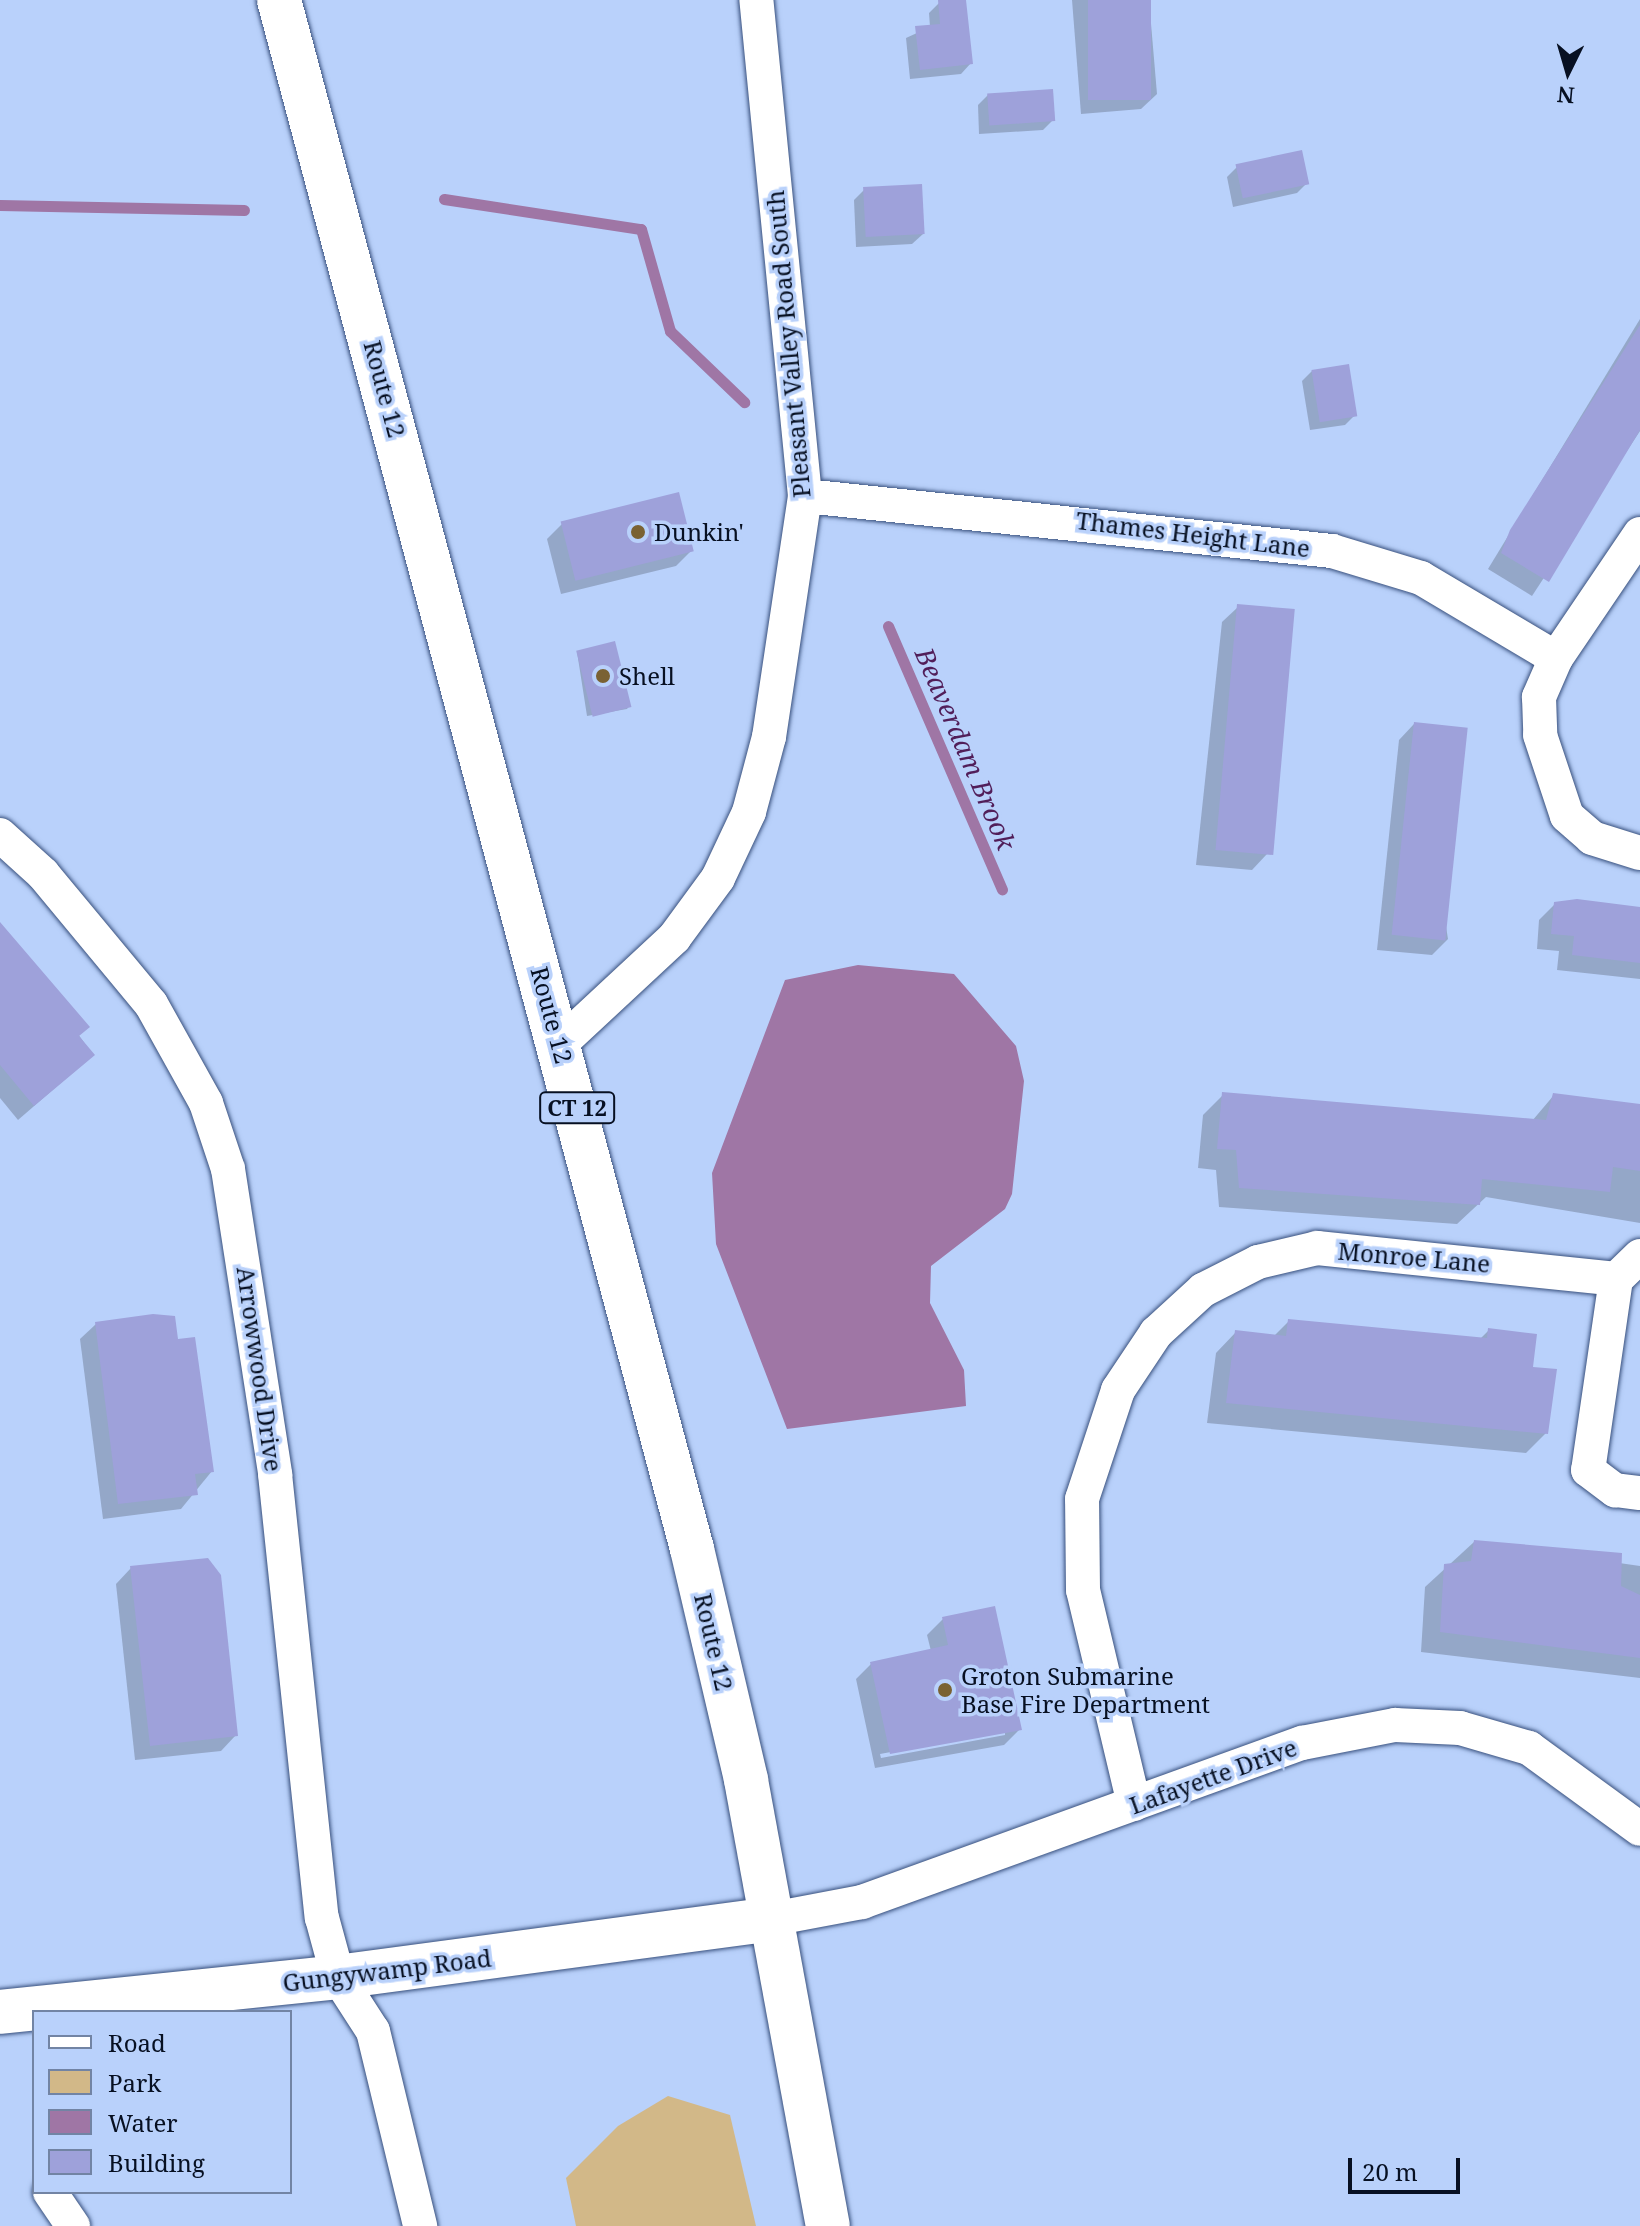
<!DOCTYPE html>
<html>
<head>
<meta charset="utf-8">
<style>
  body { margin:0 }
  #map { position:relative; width:1640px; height:2226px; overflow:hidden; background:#b9d1fb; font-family:"Noto Serif",serif }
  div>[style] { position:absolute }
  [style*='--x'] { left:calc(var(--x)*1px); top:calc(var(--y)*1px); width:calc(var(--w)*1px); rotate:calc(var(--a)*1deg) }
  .green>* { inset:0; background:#d2b888 }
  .water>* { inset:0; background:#9f76a5 }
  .shadow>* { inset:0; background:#0003 }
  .stream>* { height:11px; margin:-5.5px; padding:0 5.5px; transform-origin:5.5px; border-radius:5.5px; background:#9f76a5 }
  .building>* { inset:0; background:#9ea1da; transform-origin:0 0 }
  .roads { filter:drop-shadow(0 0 2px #38507d) drop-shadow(0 0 2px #38507d) }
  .street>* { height:34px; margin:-17px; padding:0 17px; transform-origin:17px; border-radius:17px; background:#fff }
  .secondary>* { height:44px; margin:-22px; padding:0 22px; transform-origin:22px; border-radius:22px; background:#fff }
  .highway>* { height:44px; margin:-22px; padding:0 22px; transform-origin:22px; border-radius:22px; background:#fff }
  .dots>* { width:22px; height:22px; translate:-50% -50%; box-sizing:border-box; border:4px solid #b9d1fb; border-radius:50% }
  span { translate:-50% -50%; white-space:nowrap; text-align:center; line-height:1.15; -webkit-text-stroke:7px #b9d1fb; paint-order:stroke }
  .shield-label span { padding:2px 6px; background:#b9d1fb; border:2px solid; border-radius:6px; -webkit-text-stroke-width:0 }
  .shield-label { font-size:22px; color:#071022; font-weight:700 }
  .street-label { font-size:24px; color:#071022 }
  .poi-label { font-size:24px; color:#071022 }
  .left { translate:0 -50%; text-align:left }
  .water-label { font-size:26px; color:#511e59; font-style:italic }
  .legend { position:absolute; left:32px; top:2010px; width:260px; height:184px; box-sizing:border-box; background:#b9d1fb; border:2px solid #7284a4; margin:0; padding:10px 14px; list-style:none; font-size:24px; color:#071022 }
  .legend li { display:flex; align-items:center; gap:16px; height:40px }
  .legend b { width:40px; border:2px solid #7284a4 }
  .north { position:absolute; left:1528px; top:32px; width:80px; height:80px; -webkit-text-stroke:6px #b9d1fb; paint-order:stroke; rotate:185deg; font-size:22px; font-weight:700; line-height:32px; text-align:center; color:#071022 }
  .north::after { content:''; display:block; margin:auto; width:28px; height:36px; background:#071022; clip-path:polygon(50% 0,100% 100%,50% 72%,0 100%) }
  .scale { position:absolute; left:1348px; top:2158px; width:112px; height:36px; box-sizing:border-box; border:4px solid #071022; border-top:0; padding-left:10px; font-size:24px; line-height:28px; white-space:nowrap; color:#071022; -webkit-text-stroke:6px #b9d1fb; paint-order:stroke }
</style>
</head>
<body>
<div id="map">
  <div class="green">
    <div style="clip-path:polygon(668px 2096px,730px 2115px,756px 2226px,576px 2226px,566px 2178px,618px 2126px)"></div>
  </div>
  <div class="water">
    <div style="clip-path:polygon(858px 965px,954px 974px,1016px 1046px,1024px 1081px,1012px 1194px,1005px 1209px,931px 1266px,930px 1303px,964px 1370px,966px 1406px,787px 1429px,716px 1244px,712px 1173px,785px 980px)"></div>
  </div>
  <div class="shadow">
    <div style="clip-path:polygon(964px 0,971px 63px,961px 74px,910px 79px,906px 38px,930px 27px,929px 13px,939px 3px)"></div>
    <div style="clip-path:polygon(1072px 0,1149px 0,1157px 94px,1141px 109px,1081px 114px)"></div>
    <div style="clip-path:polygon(988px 95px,1053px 120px,1043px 130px,979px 134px,978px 105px)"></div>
    <div style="clip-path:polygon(1237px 167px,1307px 183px,1297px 193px,1233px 207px,1227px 177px)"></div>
    <div style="clip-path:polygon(864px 190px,923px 234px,912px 244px,856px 247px,854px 200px)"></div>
    <div style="clip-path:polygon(1640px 319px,1640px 431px,1532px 596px,1488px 569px)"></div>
    <div style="clip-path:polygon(1312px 371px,1355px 415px,1345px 425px,1310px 430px,1302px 381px)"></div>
    <div style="clip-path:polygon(562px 524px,691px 551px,676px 566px,561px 594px,547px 539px)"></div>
    <div style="clip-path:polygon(1238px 607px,1267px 854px,1252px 870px,1196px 865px,1222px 622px)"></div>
    <div style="clip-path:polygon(577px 652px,629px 706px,627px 709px,587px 716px)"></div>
    <div style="clip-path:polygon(1414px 724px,1448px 939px,1432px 955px,1377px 950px,1399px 740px)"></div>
    <div style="clip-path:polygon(1555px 904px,1640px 909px,1640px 979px,1557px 970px,1559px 951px,1537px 949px,1539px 920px)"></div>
    <div style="clip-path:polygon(0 925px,93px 1055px,18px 1120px,0 1098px)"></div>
    <div style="clip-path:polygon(1223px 1095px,1532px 1121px,1554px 1095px,1640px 1110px,1640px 1223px,1486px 1197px,1457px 1224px,1219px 1207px,1216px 1170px,1198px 1168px,1203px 1115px)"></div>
    <div style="clip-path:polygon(1289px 1321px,1480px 1339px,1489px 1330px,1531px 1368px,1546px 1433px,1526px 1453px,1207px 1423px,1216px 1353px,1236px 1332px,1273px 1337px)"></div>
    <div style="clip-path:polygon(96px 1324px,176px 1342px,212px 1471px,181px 1509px,103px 1519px,80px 1339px)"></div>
    <div style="clip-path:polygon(1474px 1542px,1640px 1566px,1640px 1678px,1421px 1652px,1425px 1587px)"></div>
    <div style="clip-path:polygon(131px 1568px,236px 1735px,221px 1751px,135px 1760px,116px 1584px)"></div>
    <div style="clip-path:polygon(evenodd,943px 1619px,1020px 1729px,1004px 1745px,875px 1768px,856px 1679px,871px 1664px,931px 1651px,927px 1635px,943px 1619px,1005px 1731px,1005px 1735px,881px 1758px,880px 1754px,1005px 1731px)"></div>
  </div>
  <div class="stream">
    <div style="--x:444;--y:199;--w:199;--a:8.7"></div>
    <div style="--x:641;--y:229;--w:106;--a:74.1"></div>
    <div style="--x:670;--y:331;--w:103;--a:43.8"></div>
    <div style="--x:0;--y:205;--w:244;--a:1.2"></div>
    <div style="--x:888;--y:626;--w:287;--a:66.6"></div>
  </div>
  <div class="building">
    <div style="clip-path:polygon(938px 0,966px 0,973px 64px,920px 70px,915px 26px,940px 24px)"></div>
    <div style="left:1088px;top:0;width:63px;height:100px"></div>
    <div style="left:1053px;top:89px;width:32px;height:66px;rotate:86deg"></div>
    <div style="left:1302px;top:150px;width:35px;height:68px;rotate:78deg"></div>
    <div style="left:922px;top:184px;width:50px;height:59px;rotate:87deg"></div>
    <div style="clip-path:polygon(1640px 325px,1640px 430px,1549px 582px,1501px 553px,1510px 530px)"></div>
    <div style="left:1349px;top:364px;width:53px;height:38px;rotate:81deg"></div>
    <div style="left:679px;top:492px;width:61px;height:122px;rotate:76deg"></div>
    <div style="left:1237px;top:604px;width:58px;height:247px;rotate:5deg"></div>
    <div style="left:615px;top:641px;width:68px;height:40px;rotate:76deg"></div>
    <div style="left:1414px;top:722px;width:54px;height:214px;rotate:6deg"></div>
    <div style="clip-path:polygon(1577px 899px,1640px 907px,1640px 963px,1572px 955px,1574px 936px,1551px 934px,1554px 902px)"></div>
    <div style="clip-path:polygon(0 922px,90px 1027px,79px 1036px,95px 1055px,34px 1106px,0 1065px)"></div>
    <div style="clip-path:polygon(1222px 1092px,1546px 1120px,1553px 1093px,1640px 1104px,1640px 1171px,1613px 1167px,1610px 1192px,1482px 1179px,1480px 1205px,1239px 1188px,1236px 1150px,1217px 1149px)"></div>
    <div style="clip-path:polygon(153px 1314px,175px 1316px,178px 1339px,195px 1337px,214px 1472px,195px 1474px,198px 1495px,118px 1504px,95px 1322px)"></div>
    <div style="clip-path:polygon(1288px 1319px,1487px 1338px,1488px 1328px,1537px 1334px,1533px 1367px,1557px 1369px,1548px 1434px,1226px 1403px,1235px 1330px,1286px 1336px)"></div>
    <div style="clip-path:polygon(1474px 1540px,1622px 1553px,1621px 1586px,1640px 1595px,1640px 1658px,1440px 1632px,1444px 1564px,1471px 1561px)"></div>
    <div style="clip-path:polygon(208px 1558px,221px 1575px,238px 1736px,150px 1746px,130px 1566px)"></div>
    <div style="clip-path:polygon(995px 1606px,1022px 1730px,890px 1754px,870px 1662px,948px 1645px,942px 1617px)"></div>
  </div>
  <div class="roads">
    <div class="street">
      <div style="--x:805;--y:496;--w:530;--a:5.96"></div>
      <div style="--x:1332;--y:551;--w:93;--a:16.9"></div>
      <div style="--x:1421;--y:578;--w:157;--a:30.7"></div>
      <div style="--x:1640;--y:534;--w:150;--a:124.1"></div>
      <div style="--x:1556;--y:658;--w:43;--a:113.6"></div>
      <div style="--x:1539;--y:697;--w:38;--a:88"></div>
      <div style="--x:1540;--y:735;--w:85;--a:71.6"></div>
      <div style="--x:1567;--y:816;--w:33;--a:41"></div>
      <div style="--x:1592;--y:838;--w:50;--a:17.4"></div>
      <div style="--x:0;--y:835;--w:58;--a:42.2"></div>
      <div style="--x:43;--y:874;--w:169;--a:50.3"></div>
      <div style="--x:151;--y:1004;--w:113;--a:60.9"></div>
      <div style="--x:206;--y:1103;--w:70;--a:71.6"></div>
      <div style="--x:228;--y:1169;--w:309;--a:81.2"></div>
      <div style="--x:275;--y:1474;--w:446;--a:84"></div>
      <div style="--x:322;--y:1918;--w:61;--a:74.8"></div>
      <div style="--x:338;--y:1977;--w:64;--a:57.1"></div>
      <div style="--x:373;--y:2031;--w:201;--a:76.4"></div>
      <div style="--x:560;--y:1044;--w:156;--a:-42.9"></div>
      <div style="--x:674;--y:938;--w:74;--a:-53.7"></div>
      <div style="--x:718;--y:878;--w:73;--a:-64.8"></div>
      <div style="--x:749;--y:812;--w:78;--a:-75.1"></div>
      <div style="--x:769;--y:737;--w:244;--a:-81.5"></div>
      <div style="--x:805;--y:496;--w:498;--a:-95.6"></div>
      <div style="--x:1640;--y:1256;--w:33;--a:136"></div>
      <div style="--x:1616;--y:1279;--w:193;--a:98.3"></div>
      <div style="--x:1588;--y:1470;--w:34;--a:37"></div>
      <div style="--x:1615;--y:1490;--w:25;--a:7"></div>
      <div style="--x:1134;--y:1804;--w:220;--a:-103.4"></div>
      <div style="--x:1083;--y:1590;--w:91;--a:-90.6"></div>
      <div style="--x:1082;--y:1499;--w:115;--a:-71.7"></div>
      <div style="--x:1118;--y:1390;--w:69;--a:-56.3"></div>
      <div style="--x:1156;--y:1333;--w:64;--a:-42.5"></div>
      <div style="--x:1203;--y:1290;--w:62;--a:-27"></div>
      <div style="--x:1258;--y:1262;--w:61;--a:-13.3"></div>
      <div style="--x:1317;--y:1248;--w:301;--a:5.9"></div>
      <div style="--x:772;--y:1919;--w:92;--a:-10.7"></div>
      <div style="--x:862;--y:1902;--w:468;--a:-19.9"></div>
      <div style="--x:1302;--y:1743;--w:95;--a:-11"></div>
      <div style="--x:1395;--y:1725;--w:65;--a:2.6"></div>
      <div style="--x:1460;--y:1728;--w:72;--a:16.2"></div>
      <div style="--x:1529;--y:1748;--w:137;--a:36.1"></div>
      <div style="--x:50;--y:2192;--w:41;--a:55.9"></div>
    </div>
    <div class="secondary">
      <div style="--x:0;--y:2012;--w:340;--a:-5.9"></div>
      <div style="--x:338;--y:1977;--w:438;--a:-7.6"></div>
    </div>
    <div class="highway">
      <div style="--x:279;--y:0;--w:1603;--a:75.07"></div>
      <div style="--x:692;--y:1549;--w:237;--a:76.8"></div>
      <div style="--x:746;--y:1780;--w:453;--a:79.6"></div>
    </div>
  </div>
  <div class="dots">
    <div style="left:638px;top:532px;background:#7a6233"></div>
    <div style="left:603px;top:676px;background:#7a6233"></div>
    <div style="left:945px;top:1690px;background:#7a6233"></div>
  </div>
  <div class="shield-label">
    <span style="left:577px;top:1108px">CT 12</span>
  </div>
  <div class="street-label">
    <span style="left:788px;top:344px;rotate:-95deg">Pleasant Valley Road South</span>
    <span style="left:385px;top:389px;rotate:75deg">Route 12</span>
    <span style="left:1193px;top:534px;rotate:7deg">Thames Height Lane</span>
    <span style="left:552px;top:1015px;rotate:75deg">Route 12</span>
    <span style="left:1414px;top:1257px;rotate:5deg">Monroe Lane</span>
    <span style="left:260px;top:1369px;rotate:82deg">Arrowwood Drive</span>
    <span style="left:714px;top:1642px;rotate:77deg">Route 12</span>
    <span style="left:1213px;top:1776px;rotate:-20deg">Lafayette Drive</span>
    <span style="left:387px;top:1970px;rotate:-7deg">Gungywamp Road</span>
  </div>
  <div class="poi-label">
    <span class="left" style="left:654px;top:532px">Dunkin'</span>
    <span class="left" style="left:619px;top:676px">Shell</span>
    <span class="left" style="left:961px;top:1690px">Groton Submarine<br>Base Fire Department</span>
  </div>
  <div class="water-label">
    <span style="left:965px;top:749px;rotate:67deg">Beaverdam Brook</span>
  </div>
  <ul class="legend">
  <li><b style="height:10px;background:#fff"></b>Road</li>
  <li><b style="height:22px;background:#d2b888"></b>Park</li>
  <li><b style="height:22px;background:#9f76a5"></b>Water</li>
  <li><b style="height:22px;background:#9ea1da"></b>Building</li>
  </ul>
  <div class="north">N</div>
  <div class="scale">20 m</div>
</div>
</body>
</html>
